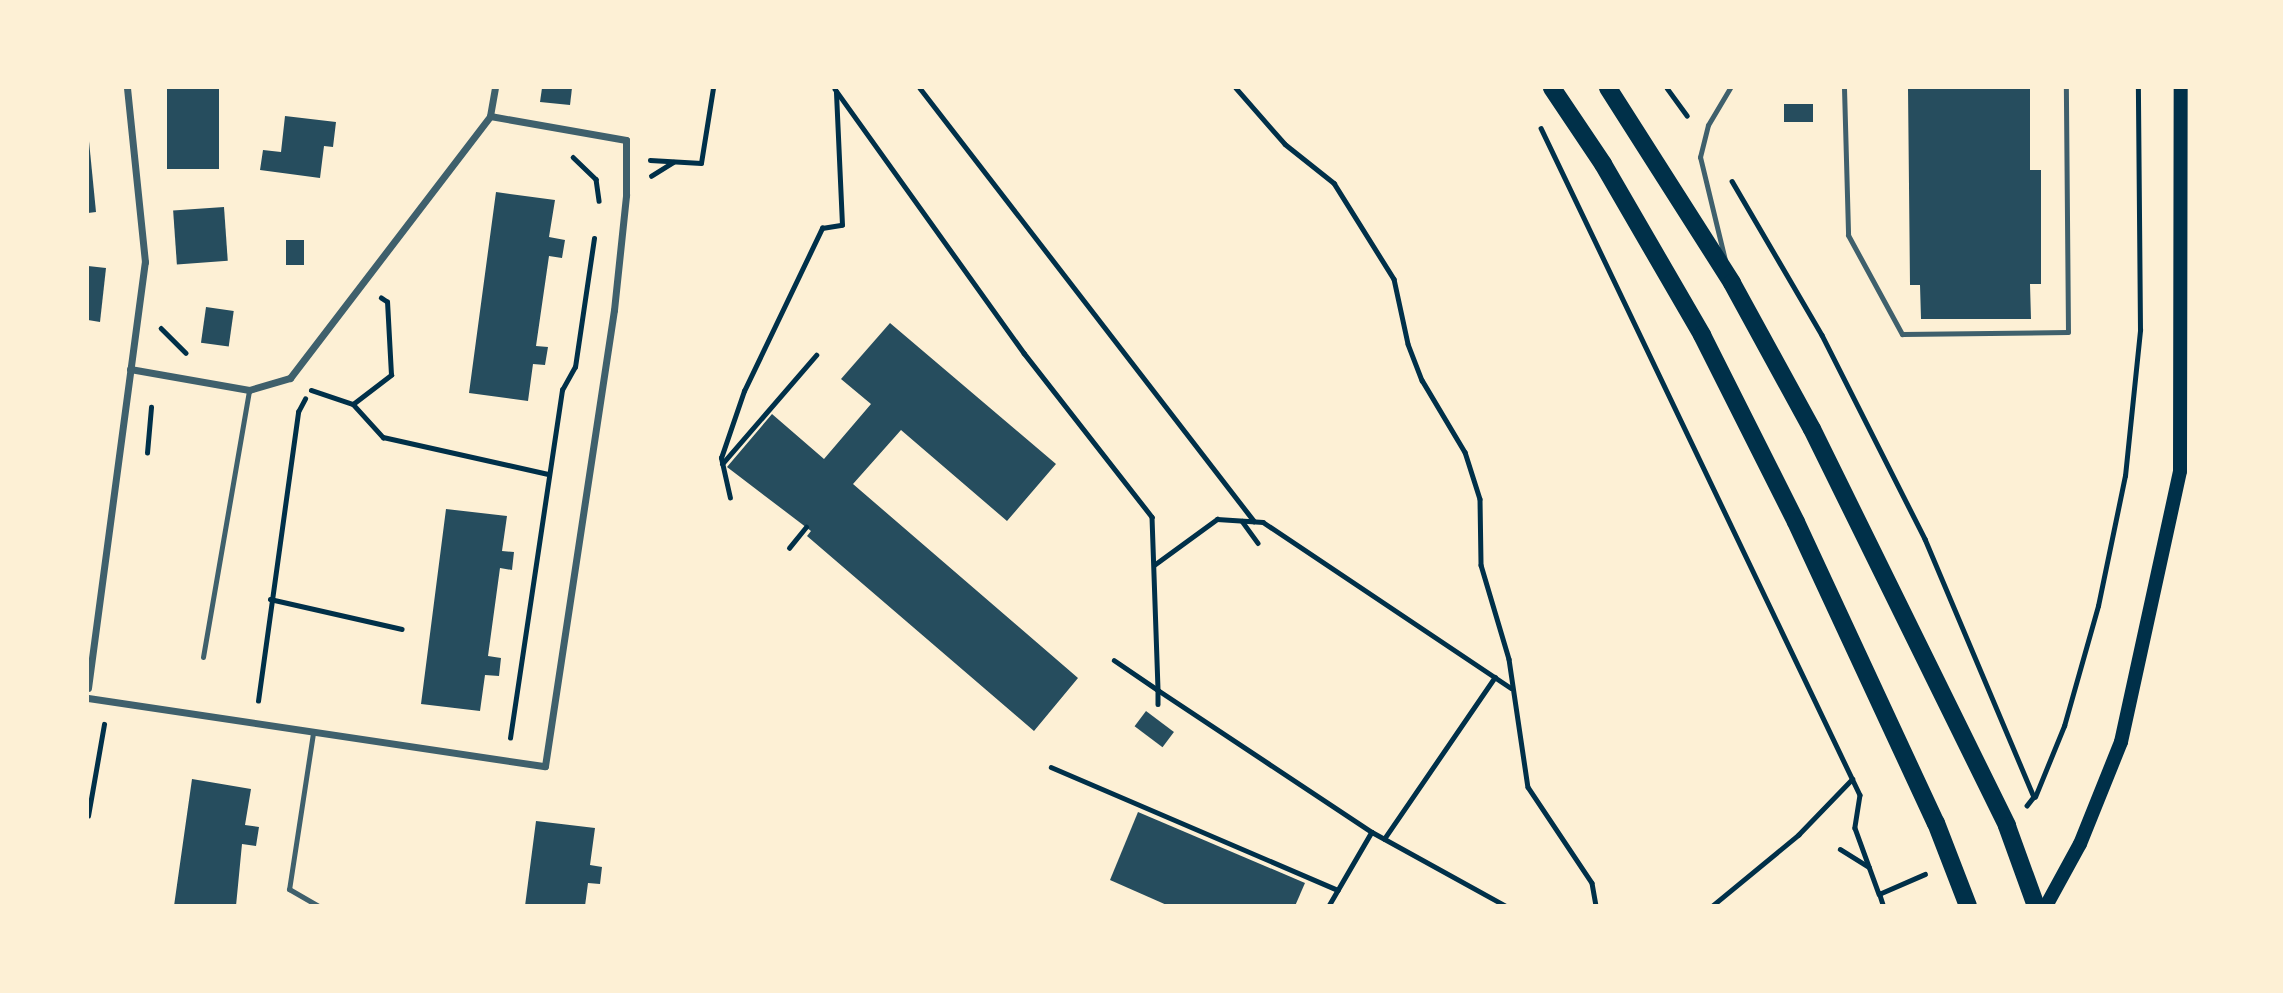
<!DOCTYPE html>
<html>
<head>
<meta charset="utf-8">
<style>
  body { margin:0 }
  #map { position:relative; width:2283px; height:993px; overflow:hidden; background:#fdf0d5; font-family:Karla,sans-serif }
  div>[style] { position:absolute }
  [style*='--x'] { left:calc(var(--x)*1px); top:calc(var(--y)*1px); width:calc(var(--w)*1px); rotate:calc(var(--a)*1deg) }
  .building>* { inset:0; background:#264d5e; transform-origin:0 0 }
  .path>* { height:4.5px; margin:-2.25px; padding:0 2.25px; transform-origin:2.25px; border-radius:2.25px; background:#003049 }
  .service>* { height:5px; margin:-2.5px; padding:0 2.5px; transform-origin:2.5px; border-radius:2.5px; background:#3f606c }
  .minor>* { height:7px; margin:-3.5px; padding:0 3.5px; transform-origin:3.5px; border-radius:3.5px; background:#3f606c }
  .secondary>* { height:14px; margin:-7px; padding:0 7px; transform-origin:7px; border-radius:7px; background:#003049 }
  .primary>* { height:18px; margin:-9px; padding:0 9px; transform-origin:9px; border-radius:9px; background:#003049 }
  span { translate:-50% -50%; white-space:nowrap; text-align:center; line-height:1.15; -webkit-text-stroke:7px #fdf0d5; paint-order:stroke }
  .frame { position:absolute; inset:0; border:89px solid #fdf0d5; pointer-events:none }
</style>
</head>
<body>
<div id="map">
  <div class="building">
    <div style="left:167px;top:88px;width:52px;height:81px"></div>
    <div style="clip-path:polygon(542px 88px,572px 88px,570px 105px,540px 102px)"></div>
    <div style="clip-path:polygon(1908px 88px,2030px 88px,2030px 170px,2041px 170px,2041px 284px,2030px 284px,2031px 319px,1921px 319px,1920px 285px,1910px 285px)"></div>
    <div style="left:1813px;top:104px;width:18px;height:29px;rotate:90deg"></div>
    <div style="clip-path:polygon(285px 116px,336px 122px,333px 147px,324px 146px,320px 178px,260px 170px,263px 150px,281px 152px)"></div>
    <div style="clip-path:polygon(88px 131px,96px 212px,88px 213px)"></div>
    <div style="clip-path:polygon(496px 192px,555px 200px,549px 237px,565px 240px,562px 258px,549px 256px,536px 346px,548px 347px,545px 365px,533px 364px,528px 401px,469px 393px)"></div>
    <div style="left:224px;top:207px;width:54px;height:51px;rotate:86deg"></div>
    <div style="left:286px;top:240px;width:18px;height:25px"></div>
    <div style="clip-path:polygon(88px 266px,106px 268px,100px 322px,88px 320px)"></div>
    <div style="left:206px;top:307px;width:28px;height:36px;rotate:8deg"></div>
    <div style="clip-path:polygon(890px 323px,1056px 464px,1007px 521px,901px 430px,853px 484px,1078px 678px,1034px 731px,807px 536px,811px 531px,727px 467px,772px 414px,824px 459px,871px 404px,841px 379px)"></div>
    <div style="clip-path:polygon(446px 509px,507px 516px,502px 551px,514px 552px,512px 570px,500px 568px,488px 656px,501px 658px,499px 676px,485px 675px,480px 711px,421px 704px)"></div>
    <div style="left:1146px;top:711px;width:35px;height:19px;rotate:37deg"></div>
    <div style="clip-path:polygon(192px 779px,251px 789px,245px 825px,259px 827px,256px 846px,242px 844px,236px 906px,174px 906px)"></div>
    <div style="clip-path:polygon(1138px 812px,1305px 883px,1295px 906px,1169px 906px,1110px 880px)"></div>
    <div style="clip-path:polygon(536px 821px,595px 828px,590px 865px,602px 867px,600px 884px,588px 883px,585px 906px,525px 906px)"></div>
  </div>
  <div class="path">
    <div style="--x:920;--y:88;--w:547;--a:52.35"></div>
    <div style="--x:1236;--y:88;--w:74;--a:48.8"></div>
    <div style="--x:1285;--y:144;--w:63;--a:38.5"></div>
    <div style="--x:1334;--y:183;--w:113;--a:58"></div>
    <div style="--x:1394;--y:279;--w:66;--a:77.8"></div>
    <div style="--x:1408;--y:344;--w:39;--a:69"></div>
    <div style="--x:1422;--y:380;--w:84;--a:59.2"></div>
    <div style="--x:1465;--y:452;--w:49;--a:72.3"></div>
    <div style="--x:1480;--y:499;--w:66;--a:89.1"></div>
    <div style="--x:1481;--y:565;--w:98;--a:73.4"></div>
    <div style="--x:1509;--y:659;--w:129;--a:81.6"></div>
    <div style="--x:1528;--y:787;--w:115;--a:56.3"></div>
    <div style="--x:1592;--y:883;--w:23;--a:80"></div>
    <div style="--x:1667;--y:88;--w:34;--a:54"></div>
    <div style="--x:835;--y:89;--w:325;--a:54.4"></div>
    <div style="--x:1024;--y:353;--w:208;--a:52"></div>
    <div style="--x:1152;--y:517;--w:173;--a:88"></div>
    <div style="--x:1158;--y:690;--w:257;--a:33.6"></div>
    <div style="--x:1372;--y:832;--w:86;--a:120.2"></div>
    <div style="--x:1541;--y:128;--w:739;--a:64.44"></div>
    <div style="--x:1860;--y:795;--w:33;--a:99"></div>
    <div style="--x:1855;--y:828;--w:70;--a:70"></div>
    <div style="--x:573;--y:157;--w:32;--a:44"></div>
    <div style="--x:596;--y:179;--w:22;--a:82"></div>
    <div style="--x:650;--y:160;--w:51;--a:3.4"></div>
    <div style="--x:701;--y:163;--w:76;--a:-80.9"></div>
    <div style="--x:651;--y:176;--w:26;--a:-32"></div>
    <div style="--x:1732;--y:181;--w:178;--a:59.7"></div>
    <div style="--x:1822;--y:335;--w:229;--a:63.2"></div>
    <div style="--x:1925;--y:539;--w:280;--a:67.1"></div>
    <div style="--x:2034;--y:797;--w:11;--a:128"></div>
    <div style="--x:161;--y:328;--w:35;--a:45"></div>
    <div style="--x:311;--y:390;--w:44;--a:18.4"></div>
    <div style="--x:353;--y:404;--w:45;--a:47.7"></div>
    <div style="--x:383;--y:437;--w:170;--a:12.6"></div>
    <div style="--x:353;--y:404;--w:48;--a:-37.3"></div>
    <div style="--x:391;--y:375;--w:73;--a:-93.1"></div>
    <div style="--x:387;--y:302;--w:7;--a:-146"></div>
    <div style="--x:147;--y:453;--w:46;--a:-85"></div>
    <div style="--x:722;--y:464;--w:144;--a:-49.2"></div>
    <div style="--x:730;--y:498;--w:41;--a:-102.7"></div>
    <div style="--x:721;--y:458;--w:71;--a:-71.1"></div>
    <div style="--x:744;--y:391;--w:181;--a:-64.4"></div>
    <div style="--x:822;--y:228;--w:20;--a:-9"></div>
    <div style="--x:842;--y:225;--w:133;--a:-92.6"></div>
    <div style="--x:1242;--y:521;--w:27;--a:54"></div>
    <div style="--x:789;--y:548;--w:27;--a:-51"></div>
    <div style="--x:1154;--y:565;--w:78;--a:-36.1"></div>
    <div style="--x:1217;--y:519;--w:46;--a:3.7"></div>
    <div style="--x:1263;--y:522;--w:298;--a:33.8"></div>
    <div style="--x:270;--y:599;--w:135;--a:12.8"></div>
    <div style="--x:1114;--y:660;--w:53;--a:34.3"></div>
    <div style="--x:1158;--y:690;--w:14;--a:90"></div>
    <div style="--x:258;--y:701;--w:292;--a:-82.1"></div>
    <div style="--x:298;--y:412;--w:15;--a:-62"></div>
    <div style="--x:510;--y:738;--w:352;--a:-81.5"></div>
    <div style="--x:562;--y:390;--w:26;--a:-61"></div>
    <div style="--x:575;--y:367;--w:130;--a:-81.6"></div>
    <div style="--x:1051;--y:767;--w:312;--a:23.2"></div>
    <div style="--x:2035;--y:797;--w:77;--a:-67.8"></div>
    <div style="--x:2064;--y:726;--w:125;--a:-74.2"></div>
    <div style="--x:2098;--y:606;--w:133;--a:-78.3"></div>
    <div style="--x:2125;--y:476;--w:147;--a:-84.1"></div>
    <div style="--x:2140;--y:330;--w:242;--a:-90.5"></div>
    <div style="--x:88;--y:816;--w:93;--a:-80.1"></div>
    <div style="--x:1372;--y:832;--w:153;--a:28.9"></div>
    <div style="--x:1384;--y:839;--w:196;--a:-55.6"></div>
    <div style="--x:1840;--y:849;--w:34;--a:32"></div>
    <div style="--x:1712;--y:906;--w:112;--a:-39.5"></div>
    <div style="--x:1798;--y:835;--w:78;--a:-46"></div>
    <div style="--x:1883;--y:906;--w:13;--a:-108"></div>
    <div style="--x:1879;--y:894;--w:50;--a:-23.5"></div>
  </div>
  <div class="service">
    <div style="--x:1844;--y:88;--w:147;--a:88.4"></div>
    <div style="--x:1848;--y:235;--w:113;--a:61.4"></div>
    <div style="--x:1902;--y:334;--w:166;--a:-0.7"></div>
    <div style="--x:2068;--y:332;--w:244;--a:-90.5"></div>
    <div style="--x:1725;--y:260;--w:106;--a:-103.6"></div>
    <div style="--x:1700;--y:157;--w:33;--a:-76"></div>
    <div style="--x:1708;--y:125;--w:43;--a:-59.3"></div>
    <div style="--x:203;--y:657;--w:271;--a:-80.2"></div>
    <div style="--x:313;--y:733;--w:158;--a:98.7"></div>
    <div style="--x:289;--y:889;--w:34;--a:30"></div>
  </div>
  <div class="minor">
    <div style="--x:130;--y:369;--w:121;--a:10"></div>
    <div style="--x:249;--y:390;--w:43;--a:-16.3"></div>
    <div style="--x:290;--y:378;--w:330;--a:-52.6"></div>
    <div style="--x:490;--y:116;--w:28;--a:-80"></div>
    <div style="--x:88;--y:688;--w:430;--a:-82.4"></div>
    <div style="--x:145;--y:262;--w:175;--a:-95.9"></div>
    <div style="--x:88;--y:698;--w:462;--a:8.5"></div>
    <div style="--x:545;--y:766;--w:461;--a:-81.4"></div>
    <div style="--x:614;--y:310;--w:116;--a:-84"></div>
    <div style="--x:626;--y:195;--w:55;--a:-90"></div>
    <div style="--x:626;--y:140;--w:138;--a:-170"></div>
  </div>
  <div class="secondary">
    <div style="--x:2046;--y:906;--w:71;--a:-61.3"></div>
    <div style="--x:2080;--y:844;--w:110;--a:-68.1"></div>
    <div style="--x:2121;--y:742;--w:277;--a:-77.7"></div>
    <div style="--x:2180;--y:471;--w:383;--a:-89.9"></div>
  </div>
  <div class="primary">
    <div style="--x:1552;--y:88;--w:92;--a:56.1"></div>
    <div style="--x:1603;--y:164;--w:198;--a:59.9"></div>
    <div style="--x:1702;--y:335;--w:209;--a:63.3"></div>
    <div style="--x:1796;--y:522;--w:332;--a:65.1"></div>
    <div style="--x:1936;--y:823;--w:89;--a:68.9"></div>
    <div style="--x:1608;--y:88;--w:231;--a:57.5"></div>
    <div style="--x:1732;--y:283;--w:166;--a:61.3"></div>
    <div style="--x:1812;--y:429;--w:442;--a:63.8"></div>
    <div style="--x:2007;--y:826;--w:85;--a:70.1"></div>
  </div>
  <div class="frame"></div>
</div>
</body>
</html>
